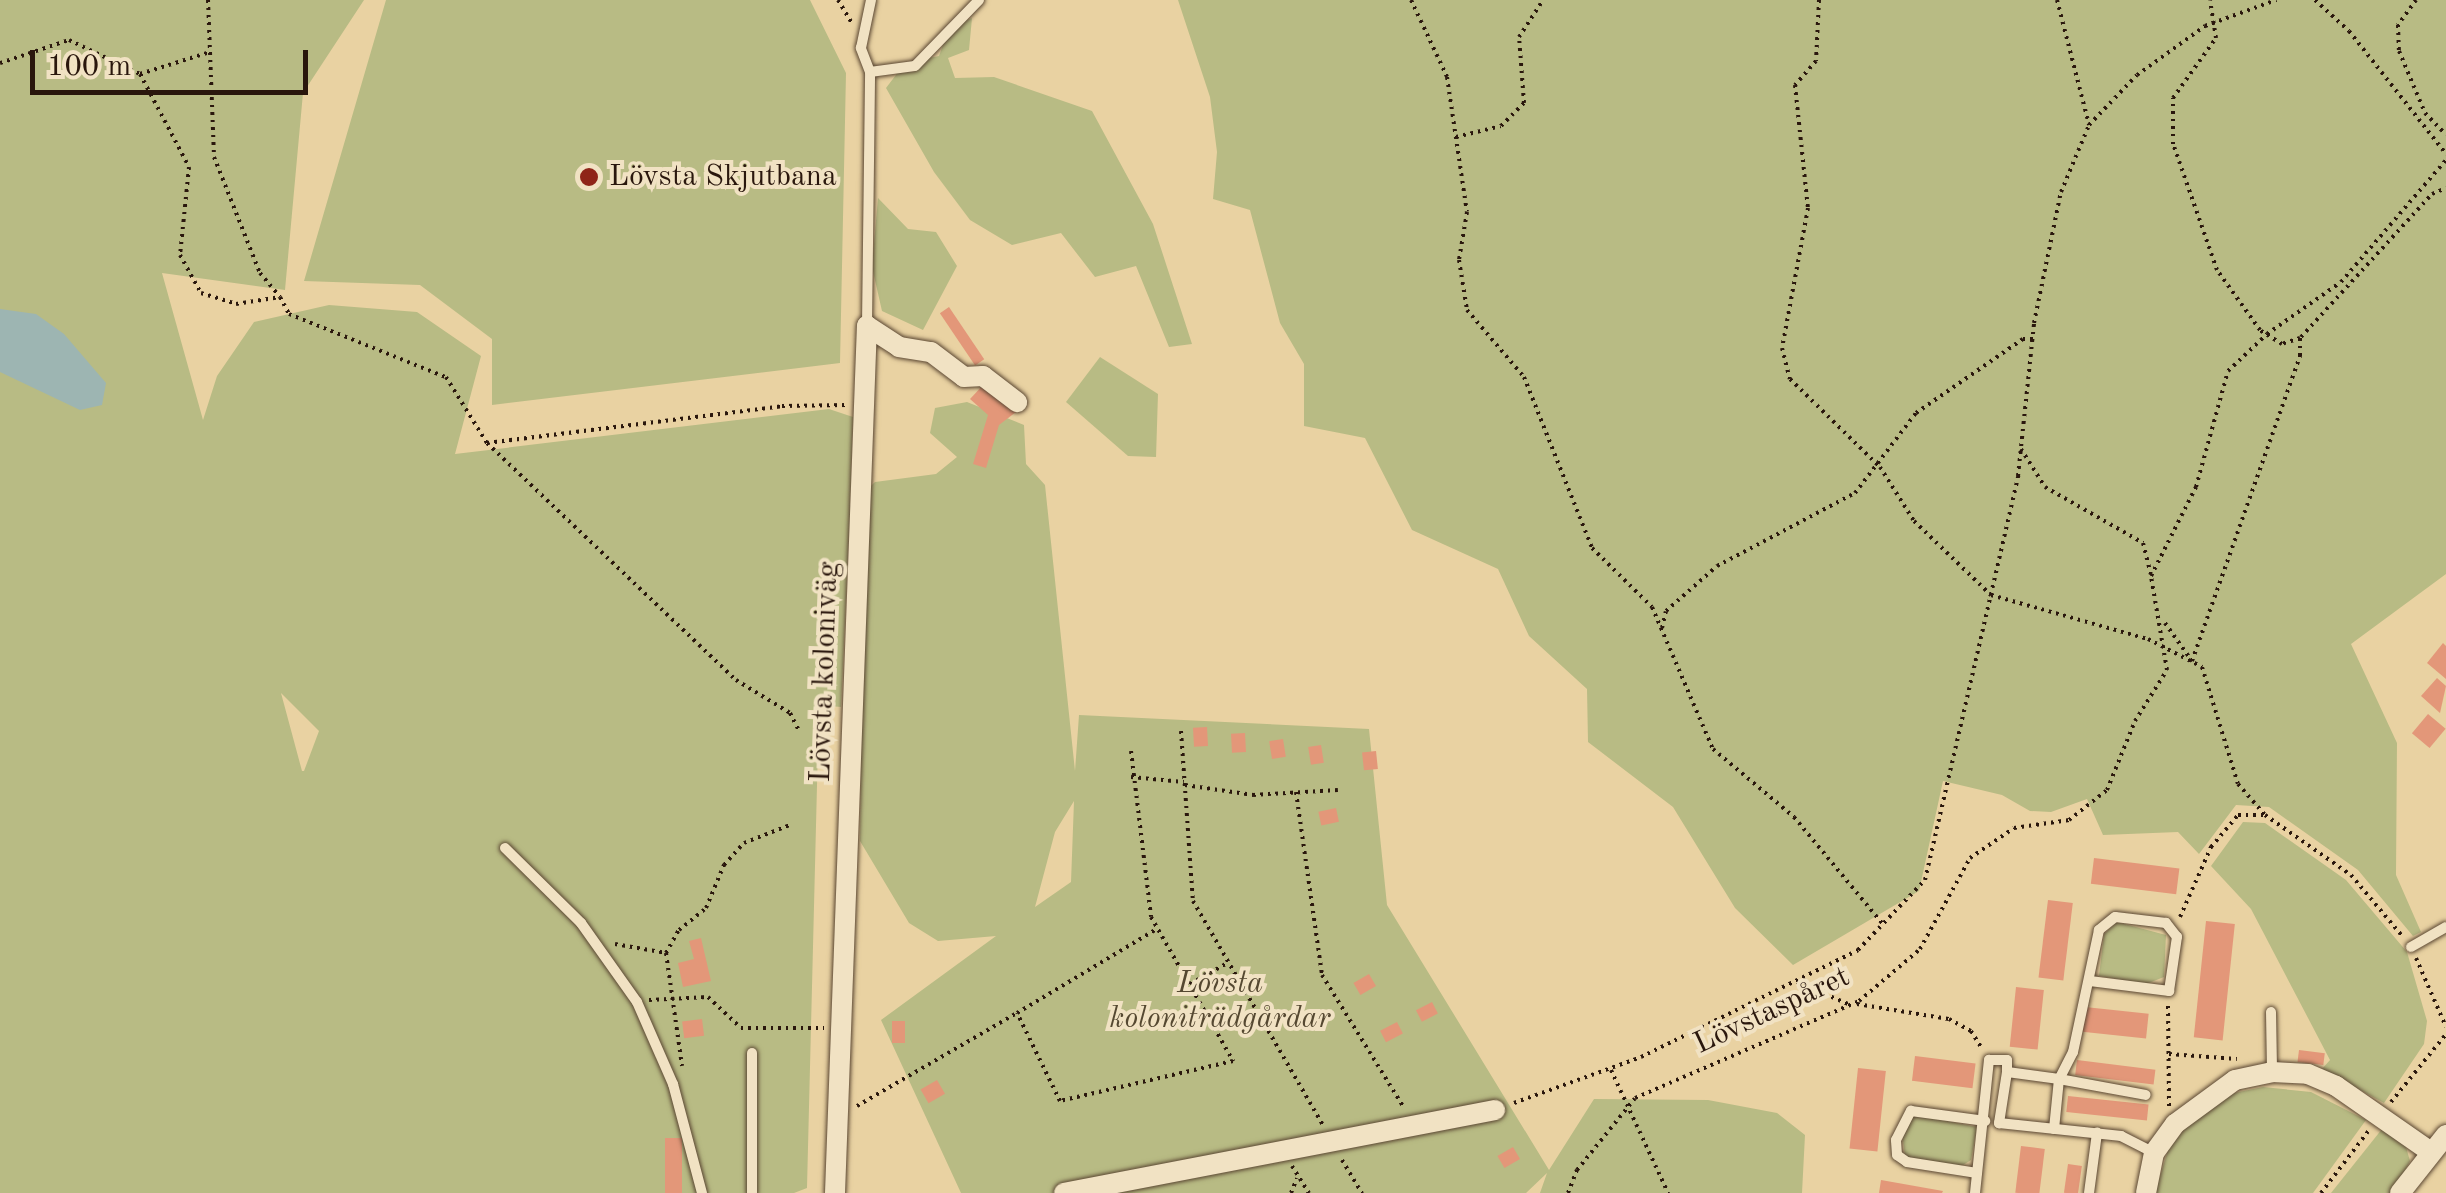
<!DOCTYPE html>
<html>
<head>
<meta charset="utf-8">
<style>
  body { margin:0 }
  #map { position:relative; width:2446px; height:1193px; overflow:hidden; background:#e9d2a2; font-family:"Old Standard TT",serif }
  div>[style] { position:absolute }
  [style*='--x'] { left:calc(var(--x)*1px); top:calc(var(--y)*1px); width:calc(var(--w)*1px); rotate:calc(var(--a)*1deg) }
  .green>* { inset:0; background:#b8bb84 }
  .water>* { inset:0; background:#9db5b2 }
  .building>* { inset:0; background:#e39779; transform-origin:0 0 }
  .path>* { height:4px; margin-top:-2px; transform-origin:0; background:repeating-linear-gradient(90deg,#2a170d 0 2.5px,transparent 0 7.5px) }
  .roads { filter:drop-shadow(0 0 2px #5a4632) drop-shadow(0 0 2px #5a4632) }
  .lane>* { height:10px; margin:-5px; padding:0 5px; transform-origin:5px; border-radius:5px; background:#f1e2c3 }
  .street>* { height:20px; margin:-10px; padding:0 10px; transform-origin:10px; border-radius:10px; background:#f1e2c3 }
  .dots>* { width:28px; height:28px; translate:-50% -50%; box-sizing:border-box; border:5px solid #f1e2c3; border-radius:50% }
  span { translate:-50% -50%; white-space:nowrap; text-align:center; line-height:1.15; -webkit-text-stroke:8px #f1e2c3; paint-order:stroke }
  .poi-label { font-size:30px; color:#2a170d }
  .left { translate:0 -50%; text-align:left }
  .street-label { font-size:30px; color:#2a170d }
  .park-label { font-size:30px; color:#554831; font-style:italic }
  .scale { position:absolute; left:30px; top:50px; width:278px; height:45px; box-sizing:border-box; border:5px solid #2a170d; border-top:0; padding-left:12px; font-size:30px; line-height:35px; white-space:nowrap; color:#2a170d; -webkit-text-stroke:8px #f1e2c3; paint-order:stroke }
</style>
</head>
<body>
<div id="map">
  <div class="green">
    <div style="clip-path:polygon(evenodd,0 0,364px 0,303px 93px,285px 290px,162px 273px,203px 420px,217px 376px,254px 322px,329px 305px,417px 312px,481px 356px,455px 454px,829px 409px,853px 417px,850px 506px,875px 482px,936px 474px,957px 457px,930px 433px,935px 408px,967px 402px,1024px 425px,1026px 464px,1045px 485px,1075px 771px,1079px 715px,1369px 729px,1387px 905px,1549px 1170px,1594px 1099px,1708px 1100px,1777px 1113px,1805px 1135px,1802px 1193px,1540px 1193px,1547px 1173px,1526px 1193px,961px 1193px,881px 1020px,996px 936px,938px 941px,909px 923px,860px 841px,863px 551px,849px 536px,841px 707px,819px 705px,807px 1188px,794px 1193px,0 1193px,0 0,281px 693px,319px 731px,304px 771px,302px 771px,281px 693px,0 0,1074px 801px,1071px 882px,1035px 907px,1055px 832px,1074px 801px)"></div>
    <div style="clip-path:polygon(386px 0,810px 0,846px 73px,840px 363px,492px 405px,492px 339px,420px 285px,304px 281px)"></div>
    <div style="clip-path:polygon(1178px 0,2446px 0,2446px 574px,2351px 644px,2397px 743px,2396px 875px,2421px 932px,2413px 936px,2358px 870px,2269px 807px,2236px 805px,2199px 854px,2178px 832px,2103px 835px,2087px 799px,2051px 812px,2030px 811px,2002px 795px,1943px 781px,1919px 891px,1793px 965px,1735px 908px,1673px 807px,1588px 742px,1587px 689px,1529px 636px,1498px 569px,1412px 530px,1365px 438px,1304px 426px,1304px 364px,1280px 323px,1250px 210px,1213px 199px,1217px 152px,1210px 97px)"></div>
    <div style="clip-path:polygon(972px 18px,969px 50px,948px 58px,955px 78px,994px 77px,1092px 111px,1153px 224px,1192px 344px,1169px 347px,1136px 266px,1095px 277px,1061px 233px,1012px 245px,970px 220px,934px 172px,886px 88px,905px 63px,939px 56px,949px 28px)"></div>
    <div style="clip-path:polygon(878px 198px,908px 229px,936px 232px,957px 266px,923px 330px,882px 311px,872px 267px)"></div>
    <div style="clip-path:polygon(1100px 357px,1158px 394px,1156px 457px,1128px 456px,1066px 402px)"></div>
    <div style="clip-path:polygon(2243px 822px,2265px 823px,2346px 880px,2407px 952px,2427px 1021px,2424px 1044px,2384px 1103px,2322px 1069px,2330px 1060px,2251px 909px,2211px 866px)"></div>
    <div style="clip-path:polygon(2117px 922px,2166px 935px,2164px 977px,2146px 984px,2099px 976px,2104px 934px)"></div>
    <div style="clip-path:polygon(2263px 1087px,2311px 1092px,2366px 1120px,2313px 1193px,2155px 1193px,2168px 1150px,2186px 1127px,2234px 1093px)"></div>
    <div style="clip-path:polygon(1912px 1114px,1977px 1127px,1971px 1160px,1960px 1167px,1905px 1157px,1902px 1131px)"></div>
    <div style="clip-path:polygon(2382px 1129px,2406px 1147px,2410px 1161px,2393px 1193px,2331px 1193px)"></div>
  </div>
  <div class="water">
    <div style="clip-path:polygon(0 309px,36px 314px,64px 334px,106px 383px,102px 405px,80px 410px,0 372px)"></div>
  </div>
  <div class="building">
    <div style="left:949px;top:307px;width:63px;height:11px;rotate:56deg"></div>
    <div style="clip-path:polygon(985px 383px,1016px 412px,999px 425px,986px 468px,973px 464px,988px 415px,970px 399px)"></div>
    <div style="clip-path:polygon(2443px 643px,2446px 646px,2446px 679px,2427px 663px)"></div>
    <div style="clip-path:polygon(2437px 678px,2446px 686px,2440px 713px,2421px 696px)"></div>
    <div style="left:2428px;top:714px;width:23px;height:25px;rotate:40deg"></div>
    <div style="left:1207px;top:727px;width:19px;height:14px;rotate:87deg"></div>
    <div style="left:1245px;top:733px;width:19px;height:14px;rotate:87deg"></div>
    <div style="left:1283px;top:739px;width:18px;height:14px;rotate:81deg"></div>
    <div style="left:1321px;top:745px;width:18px;height:13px;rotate:81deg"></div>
    <div style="left:1376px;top:751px;width:18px;height:14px;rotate:84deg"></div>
    <div style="left:1336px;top:808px;width:14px;height:18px;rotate:78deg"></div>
    <div style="left:2094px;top:858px;width:86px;height:26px;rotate:7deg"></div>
    <div style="left:2048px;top:900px;width:25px;height:78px;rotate:7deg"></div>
    <div style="left:2206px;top:921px;width:29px;height:117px;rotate:6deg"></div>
    <div style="clip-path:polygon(701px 938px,711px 981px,683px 987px,678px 963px,694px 959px,689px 941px)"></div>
    <div style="left:1369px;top:974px;width:14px;height:18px;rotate:60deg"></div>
    <div style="left:2016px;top:987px;width:28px;height:60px;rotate:6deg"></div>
    <div style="left:1432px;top:1002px;width:13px;height:18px;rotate:63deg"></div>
    <div style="left:2085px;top:1007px;width:64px;height:25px;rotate:6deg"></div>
    <div style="left:702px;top:1019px;width:17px;height:20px;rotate:83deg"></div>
    <div style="left:892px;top:1021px;width:13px;height:22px"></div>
    <div style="left:1397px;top:1022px;width:13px;height:19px;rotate:63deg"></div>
    <div style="left:2299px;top:1050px;width:26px;height:12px;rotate:7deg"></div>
    <div style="left:1915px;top:1056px;width:61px;height:25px;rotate:7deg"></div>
    <div style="left:2077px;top:1060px;width:79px;height:15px;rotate:7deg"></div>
    <div style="left:1858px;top:1068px;width:28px;height:81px;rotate:6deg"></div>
    <div style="left:937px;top:1080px;width:16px;height:19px;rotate:60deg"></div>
    <div style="left:2068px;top:1096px;width:81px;height:16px;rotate:6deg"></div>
    <div style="left:665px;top:1138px;width:17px;height:55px"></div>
    <div style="left:2021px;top:1146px;width:24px;height:47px;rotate:7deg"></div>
    <div style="left:1513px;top:1147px;width:14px;height:18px;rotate:60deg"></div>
    <div style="left:2068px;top:1164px;width:14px;height:29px;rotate:8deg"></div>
    <div style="clip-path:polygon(1881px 1180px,1943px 1191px,1942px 1193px,1879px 1193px)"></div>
  </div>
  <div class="path">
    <div style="--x:208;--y:0;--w:157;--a:87.8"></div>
    <div style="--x:214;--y:157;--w:125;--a:68.4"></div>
    <div style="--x:260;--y:273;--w:31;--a:50"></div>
    <div style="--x:838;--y:0;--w:29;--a:59"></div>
    <div style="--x:1411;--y:0;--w:85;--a:64.9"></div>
    <div style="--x:1447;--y:77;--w:136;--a:81.6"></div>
    <div style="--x:1467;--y:212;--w:49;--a:99.5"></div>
    <div style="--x:1459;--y:260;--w:51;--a:80.9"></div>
    <div style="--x:1467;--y:310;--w:88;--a:49.6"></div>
    <div style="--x:1524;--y:377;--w:184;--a:68.3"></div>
    <div style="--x:1592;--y:548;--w:84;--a:44.5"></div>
    <div style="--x:1652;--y:607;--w:155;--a:66.8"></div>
    <div style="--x:1713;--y:749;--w:106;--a:40"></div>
    <div style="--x:1794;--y:817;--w:138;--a:50.3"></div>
    <div style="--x:1819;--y:0;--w:61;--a:92.8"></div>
    <div style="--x:1816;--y:61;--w:32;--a:131"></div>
    <div style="--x:1795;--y:85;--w:124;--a:84"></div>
    <div style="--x:1808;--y:208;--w:142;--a:100.5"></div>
    <div style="--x:1782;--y:348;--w:32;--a:76"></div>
    <div style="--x:1790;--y:379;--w:126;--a:44.4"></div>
    <div style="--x:1880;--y:467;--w:64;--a:57.8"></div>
    <div style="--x:1914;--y:521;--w:107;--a:43.9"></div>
    <div style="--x:1991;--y:595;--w:163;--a:15.7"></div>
    <div style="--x:2148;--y:639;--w:61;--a:27.4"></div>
    <div style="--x:2202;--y:667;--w:122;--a:72.9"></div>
    <div style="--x:2238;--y:784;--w:41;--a:48.9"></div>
    <div style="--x:2265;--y:815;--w:105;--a:34.9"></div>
    <div style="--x:2351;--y:875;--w:81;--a:50"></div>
    <div style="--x:2057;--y:0;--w:129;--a:75.6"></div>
    <div style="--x:2315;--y:0;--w:46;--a:42.4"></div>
    <div style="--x:2349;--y:31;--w:157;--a:51.7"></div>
    <div style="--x:2416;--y:0;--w:31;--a:126"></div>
    <div style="--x:2398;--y:25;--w:26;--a:88"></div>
    <div style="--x:2399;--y:51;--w:67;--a:67.2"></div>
    <div style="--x:2425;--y:113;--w:30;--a:46"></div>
    <div style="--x:0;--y:63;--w:73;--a:-18.4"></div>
    <div style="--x:69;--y:40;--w:79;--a:25.6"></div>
    <div style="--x:140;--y:74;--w:105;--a:62.2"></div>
    <div style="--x:189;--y:167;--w:88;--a:95.8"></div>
    <div style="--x:180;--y:255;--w:43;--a:61.1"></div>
    <div style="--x:201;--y:293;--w:37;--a:17"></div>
    <div style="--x:236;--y:304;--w:45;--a:-9"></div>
    <div style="--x:280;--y:297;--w:19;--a:62"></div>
    <div style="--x:289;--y:314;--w:169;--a:21.9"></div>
    <div style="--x:446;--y:377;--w:78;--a:58.2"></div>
    <div style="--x:487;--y:443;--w:297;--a:-7.1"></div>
    <div style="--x:782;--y:406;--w:65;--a:-0.9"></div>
    <div style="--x:140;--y:74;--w:73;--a:-17.4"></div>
    <div style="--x:1456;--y:137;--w:46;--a:-13.7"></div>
    <div style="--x:1501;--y:126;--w:33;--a:-45"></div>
    <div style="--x:1524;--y:103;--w:66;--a:-94.3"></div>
    <div style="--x:1519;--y:37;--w:44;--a:-57"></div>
    <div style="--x:2301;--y:337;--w:194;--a:-47.5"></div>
    <div style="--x:2432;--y:194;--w:15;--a:-23"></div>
    <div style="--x:487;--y:443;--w:344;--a:43.6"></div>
    <div style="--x:736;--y:680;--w:63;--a:31.4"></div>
    <div style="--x:790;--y:713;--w:20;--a:63"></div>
    <div style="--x:2021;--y:449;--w:45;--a:57.7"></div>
    <div style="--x:2045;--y:487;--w:113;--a:29.7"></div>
    <div style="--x:2143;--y:543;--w:32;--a:76"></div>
    <div style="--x:2165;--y:623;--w:47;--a:54.6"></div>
    <div style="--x:2192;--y:661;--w:324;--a:-70.5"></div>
    <div style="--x:2300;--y:356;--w:18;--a:-90"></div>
    <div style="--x:2300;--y:338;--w:19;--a:162"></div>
    <div style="--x:2282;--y:344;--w:26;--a:-148"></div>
    <div style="--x:2260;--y:330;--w:74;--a:-125.6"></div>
    <div style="--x:2217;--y:270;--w:133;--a:-109.2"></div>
    <div style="--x:2173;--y:144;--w:46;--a:-90"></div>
    <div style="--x:2173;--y:98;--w:74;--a:-54.4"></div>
    <div style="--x:2216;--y:38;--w:38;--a:-99"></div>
    <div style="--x:1662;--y:628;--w:17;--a:-77"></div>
    <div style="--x:1666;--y:611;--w:68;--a:-41.4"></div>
    <div style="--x:1717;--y:566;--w:156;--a:-27.9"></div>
    <div style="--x:1855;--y:493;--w:101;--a:-52.7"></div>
    <div style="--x:1916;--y:413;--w:130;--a:-34.7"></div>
    <div style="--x:2023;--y:339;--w:10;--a:0"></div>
    <div style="--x:1181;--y:731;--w:170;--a:86"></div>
    <div style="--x:1193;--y:901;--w:259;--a:59.9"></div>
    <div style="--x:1131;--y:751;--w:167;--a:83.1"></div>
    <div style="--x:1151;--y:917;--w:166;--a:60.3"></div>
    <div style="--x:1233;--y:1061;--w:178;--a:167"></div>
    <div style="--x:1060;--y:1101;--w:98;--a:-116"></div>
    <div style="--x:1017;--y:1013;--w:163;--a:-31"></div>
    <div style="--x:1131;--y:777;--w:53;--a:5.4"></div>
    <div style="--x:1185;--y:785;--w:69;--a:8.4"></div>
    <div style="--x:1253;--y:795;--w:85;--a:-3.4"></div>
    <div style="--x:1296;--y:792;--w:185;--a:81.9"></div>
    <div style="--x:1322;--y:975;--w:156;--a:58.3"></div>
    <div style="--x:2180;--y:917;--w:77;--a:-66.1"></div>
    <div style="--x:2211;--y:847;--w:42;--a:-49.8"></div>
    <div style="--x:2238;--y:815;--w:27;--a:0"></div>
    <div style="--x:615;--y:944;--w:52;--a:10"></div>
    <div style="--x:666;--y:953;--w:114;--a:81.9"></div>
    <div style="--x:666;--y:953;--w:26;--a:-61"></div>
    <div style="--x:679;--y:930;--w:35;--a:-39"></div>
    <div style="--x:706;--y:908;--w:47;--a:-67.3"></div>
    <div style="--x:724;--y:865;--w:30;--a:-48"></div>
    <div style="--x:744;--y:843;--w:49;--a:-21.4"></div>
    <div style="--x:2416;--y:958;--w:75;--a:66.5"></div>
    <div style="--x:1797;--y:982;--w:56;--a:23.3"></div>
    <div style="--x:1190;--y:984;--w:45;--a:-29.4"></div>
    <div style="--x:649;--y:1000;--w:59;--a:-2.9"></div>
    <div style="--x:708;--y:997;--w:45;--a:43.2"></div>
    <div style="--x:741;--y:1028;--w:83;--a:0"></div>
    <div style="--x:1857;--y:1004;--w:93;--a:9.3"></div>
    <div style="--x:1949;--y:1019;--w:25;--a:29"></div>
    <div style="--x:1971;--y:1031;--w:22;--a:58"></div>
    <div style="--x:2168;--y:1006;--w:100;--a:89.4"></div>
    <div style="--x:2169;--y:1054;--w:68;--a:4.2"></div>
    <div style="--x:1611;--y:1070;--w:136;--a:65.1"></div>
    <div style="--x:2391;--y:1102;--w:87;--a:-51"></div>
    <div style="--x:1514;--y:1103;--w:135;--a:-19.9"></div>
    <div style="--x:1641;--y:1057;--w:242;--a:-26.2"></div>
    <div style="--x:1858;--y:950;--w:97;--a:-46.3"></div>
    <div style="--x:1925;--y:880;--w:415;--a:-77"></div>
    <div style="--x:2018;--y:476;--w:154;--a:-84"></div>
    <div style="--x:2034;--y:323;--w:134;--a:-78.4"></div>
    <div style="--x:2061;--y:192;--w:73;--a:-67.3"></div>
    <div style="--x:2089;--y:125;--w:69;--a:-46.2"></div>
    <div style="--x:2137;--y:75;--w:84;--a:-35.8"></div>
    <div style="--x:2205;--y:26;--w:76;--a:-20.1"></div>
    <div style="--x:857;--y:1106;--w:185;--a:-30.2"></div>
    <div style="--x:1342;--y:1160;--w:39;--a:59"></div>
    <div style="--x:1292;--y:1166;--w:32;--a:58"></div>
    <div style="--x:1291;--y:1193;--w:16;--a:-68"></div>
    <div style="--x:1568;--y:1193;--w:25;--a:-69"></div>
    <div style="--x:1577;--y:1170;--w:92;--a:-51.1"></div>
    <div style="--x:1635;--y:1098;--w:244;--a:-23.4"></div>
    <div style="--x:1859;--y:1001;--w:80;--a:-40.4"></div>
    <div style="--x:1920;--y:949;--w:104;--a:-61.2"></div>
    <div style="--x:1970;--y:858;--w:53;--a:-34.3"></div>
    <div style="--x:2014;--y:828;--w:56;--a:-8.3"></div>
    <div style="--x:2069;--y:820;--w:48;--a:-38.3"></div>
    <div style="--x:2107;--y:790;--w:74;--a:-67.9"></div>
    <div style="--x:2135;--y:721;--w:60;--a:-57.9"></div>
    <div style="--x:2167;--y:670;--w:95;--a:-99.7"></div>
    <div style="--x:2151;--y:576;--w:100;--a:-63.2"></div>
    <div style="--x:2196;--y:487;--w:120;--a:-74.6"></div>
    <div style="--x:2228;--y:371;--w:54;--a:-43.5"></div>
    <div style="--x:2267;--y:334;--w:90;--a:-35.1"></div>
    <div style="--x:2341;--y:282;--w:161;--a:-49.3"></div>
    <div style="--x:2321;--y:1193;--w:81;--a:-52.6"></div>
  </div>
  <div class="roads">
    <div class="lane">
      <div style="--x:870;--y:72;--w:45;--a:-7.6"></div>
      <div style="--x:915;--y:66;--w:92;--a:-45.9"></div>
      <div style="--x:867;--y:325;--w:253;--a:-89.3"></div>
      <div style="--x:870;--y:72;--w:26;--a:-111"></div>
      <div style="--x:861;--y:48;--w:49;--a:-78.2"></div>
      <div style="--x:505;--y:848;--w:107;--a:44.6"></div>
      <div style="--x:581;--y:923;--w:97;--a:54.7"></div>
      <div style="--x:637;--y:1002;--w:90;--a:66.3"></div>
      <div style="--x:673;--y:1084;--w:113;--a:75.1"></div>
      <div style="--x:2411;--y:947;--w:40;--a:-29.7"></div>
      <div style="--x:2090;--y:981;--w:80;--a:7.2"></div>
      <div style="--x:2169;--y:991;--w:55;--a:-81.6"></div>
      <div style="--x:2177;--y:937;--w:18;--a:-128"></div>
      <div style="--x:2166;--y:923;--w:51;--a:-173.3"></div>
      <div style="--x:2115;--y:917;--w:21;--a:141"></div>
      <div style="--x:2099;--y:930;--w:125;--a:102"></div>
      <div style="--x:2073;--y:1052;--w:30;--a:117"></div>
      <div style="--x:2059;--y:1079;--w:88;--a:10.4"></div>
      <div style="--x:2271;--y:1012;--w:59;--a:89"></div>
      <div style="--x:2054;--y:1129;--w:50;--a:-84.3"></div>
      <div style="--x:2059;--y:1079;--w:52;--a:-172.3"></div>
      <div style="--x:2007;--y:1072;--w:52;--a:98.9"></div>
      <div style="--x:1999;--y:1123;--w:123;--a:6.1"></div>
      <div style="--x:2121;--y:1136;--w:37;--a:27"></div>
      <div style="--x:1977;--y:1173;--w:71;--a:-171.1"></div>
      <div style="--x:1907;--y:1162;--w:12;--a:-145"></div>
      <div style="--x:1897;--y:1155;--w:15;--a:-94"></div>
      <div style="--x:1896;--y:1140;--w:33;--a:-63"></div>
      <div style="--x:1911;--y:1111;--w:75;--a:7.7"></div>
      <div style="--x:752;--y:1193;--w:140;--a:-90"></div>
      <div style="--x:1975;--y:1193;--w:134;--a:-84"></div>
      <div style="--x:1989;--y:1060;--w:18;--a:0"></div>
      <div style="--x:2007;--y:1060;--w:12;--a:90"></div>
      <div style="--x:2089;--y:1193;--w:61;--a:-82.4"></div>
    </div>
    <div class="street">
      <div style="--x:835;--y:1193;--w:868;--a:-87.89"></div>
      <div style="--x:867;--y:326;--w:38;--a:33"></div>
      <div style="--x:899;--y:347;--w:32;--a:9"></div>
      <div style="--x:931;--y:352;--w:41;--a:37.1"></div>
      <div style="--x:964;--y:377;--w:19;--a:-3"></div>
      <div style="--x:983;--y:376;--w:43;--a:37.4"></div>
      <div style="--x:1064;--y:1193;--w:439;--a:-10.9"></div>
      <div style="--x:2146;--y:1193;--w:41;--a:-78.7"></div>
      <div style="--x:2154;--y:1153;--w:36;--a:-54"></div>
      <div style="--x:2175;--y:1124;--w:74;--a:-36.3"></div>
      <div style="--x:2235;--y:1080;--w:38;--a:-12"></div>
      <div style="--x:2272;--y:1072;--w:36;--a:3"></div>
      <div style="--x:2308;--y:1074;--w:30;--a:23"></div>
      <div style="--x:2336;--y:1086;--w:112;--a:34.8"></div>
      <div style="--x:2400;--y:1193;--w:74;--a:-51.6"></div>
    </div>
  </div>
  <div class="dots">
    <div style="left:589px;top:177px;background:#8f2418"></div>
  </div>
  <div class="poi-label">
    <span class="left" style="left:609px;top:177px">Lövsta Skjutbana</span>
  </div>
  <div class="street-label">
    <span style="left:825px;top:672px;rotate:-88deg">Lövsta koloniväg</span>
    <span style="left:1772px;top:1011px;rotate:-25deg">Lövstaspåret</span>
  </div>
  <div class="park-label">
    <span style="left:1220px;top:1001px">Lövsta<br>koloniträdgårdar</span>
  </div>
  <div class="scale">100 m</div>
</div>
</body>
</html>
